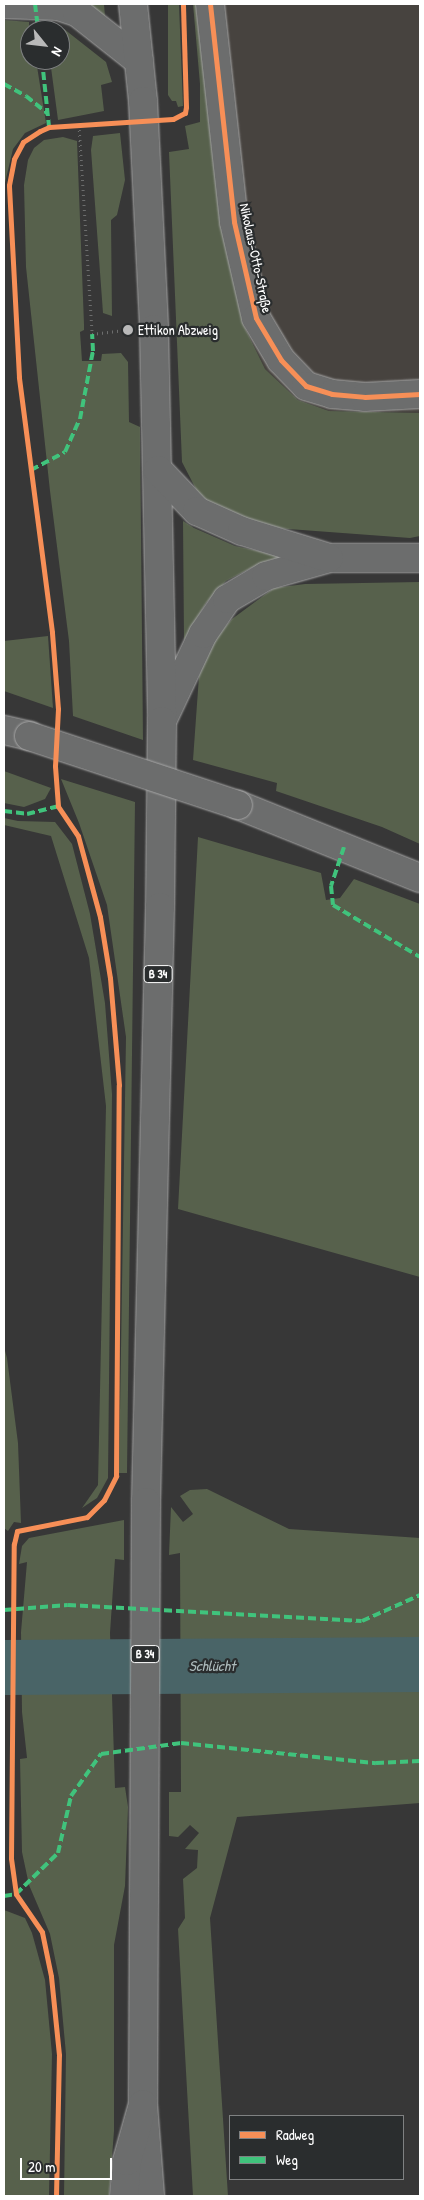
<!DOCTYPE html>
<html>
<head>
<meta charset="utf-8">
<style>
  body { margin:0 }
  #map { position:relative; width:424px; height:2200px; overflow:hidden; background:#373737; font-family:"Patrick Hand",sans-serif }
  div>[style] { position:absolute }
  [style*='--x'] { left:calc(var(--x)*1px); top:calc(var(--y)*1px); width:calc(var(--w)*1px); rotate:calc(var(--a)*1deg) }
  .built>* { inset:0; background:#47433f }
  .green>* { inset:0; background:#57614c }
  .river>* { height:55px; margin:-27.5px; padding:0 27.5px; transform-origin:27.5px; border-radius:27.5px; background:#496467 }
  .path>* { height:3px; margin-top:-1.5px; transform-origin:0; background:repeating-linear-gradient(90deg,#6c6d6d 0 1px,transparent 0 5px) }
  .roads { filter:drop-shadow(0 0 1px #a5a5a5) drop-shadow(0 0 1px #a5a5a5) }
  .minor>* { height:28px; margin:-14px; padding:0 14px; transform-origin:14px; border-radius:14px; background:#6c6d6d }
  .secondary>* { height:28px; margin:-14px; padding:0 14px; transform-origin:14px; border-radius:14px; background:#6c6d6d }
  .primary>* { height:28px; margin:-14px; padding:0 14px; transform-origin:14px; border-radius:14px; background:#6c6d6d }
  .trunk>* { height:28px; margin:-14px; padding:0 14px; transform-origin:14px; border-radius:14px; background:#6c6d6d }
  .bridges { filter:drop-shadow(0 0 1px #a5a5a5) drop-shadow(0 0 1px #a5a5a5) }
  .secondary-bridge>* { height:28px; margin:-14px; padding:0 14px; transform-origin:14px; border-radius:14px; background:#6c6d6d }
  .quiet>* { height:4px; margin-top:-2px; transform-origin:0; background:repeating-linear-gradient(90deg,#40c37c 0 8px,transparent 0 12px) }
  .cycleway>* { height:5px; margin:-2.5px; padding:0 2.5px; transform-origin:2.5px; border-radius:2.5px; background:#f78f57 }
  .dots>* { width:14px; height:14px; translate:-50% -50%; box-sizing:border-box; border:2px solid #2a2d2e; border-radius:50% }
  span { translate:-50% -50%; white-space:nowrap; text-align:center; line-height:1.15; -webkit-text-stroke:4.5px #2a2d2e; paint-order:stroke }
  .shield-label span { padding:1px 4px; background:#2a2d2e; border:1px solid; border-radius:4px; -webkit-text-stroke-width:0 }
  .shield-label { font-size:12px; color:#fff; font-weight:700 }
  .street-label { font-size:14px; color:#fff }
  .poi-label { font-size:14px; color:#fff }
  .left { translate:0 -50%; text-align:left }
  .water-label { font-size:15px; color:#aebcbd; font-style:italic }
  .frame { position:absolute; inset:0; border:5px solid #fff; pointer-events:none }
  .legend { position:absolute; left:229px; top:2115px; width:175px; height:65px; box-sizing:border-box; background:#2a2d2e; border:1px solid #7f8182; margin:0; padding:6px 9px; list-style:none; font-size:15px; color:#fff }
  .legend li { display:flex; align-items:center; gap:10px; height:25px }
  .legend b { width:25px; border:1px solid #7f8182 }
  .north { position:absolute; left:20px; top:20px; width:50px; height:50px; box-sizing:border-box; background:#2a2d2e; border:1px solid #7f8182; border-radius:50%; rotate:119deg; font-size:14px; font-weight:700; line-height:20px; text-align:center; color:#fff }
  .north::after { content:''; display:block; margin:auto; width:18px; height:22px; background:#b9b9b9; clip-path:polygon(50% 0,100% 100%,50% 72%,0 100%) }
  .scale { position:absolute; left:20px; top:2158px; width:92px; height:22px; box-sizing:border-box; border:2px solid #fff; border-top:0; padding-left:6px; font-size:15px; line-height:18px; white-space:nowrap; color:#fff; -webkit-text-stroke:4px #2a2d2e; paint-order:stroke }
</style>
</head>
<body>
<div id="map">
  <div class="built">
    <div style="clip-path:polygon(202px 4px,420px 4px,420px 413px,329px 411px,298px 400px,265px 369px,244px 326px,221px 215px)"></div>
  </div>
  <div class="green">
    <div style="clip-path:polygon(85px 4px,104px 4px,105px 17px)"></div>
    <div style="clip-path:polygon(168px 4px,179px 4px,183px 106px,178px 107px,176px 101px,172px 101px,168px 95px)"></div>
    <div style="clip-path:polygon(193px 4px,202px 4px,221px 215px,244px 326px,265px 369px,298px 400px,329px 411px,420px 413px,420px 536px,410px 538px,275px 528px,214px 508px,198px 493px,182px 462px,169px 152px,189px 149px,185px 126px,200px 122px,200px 84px)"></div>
    <div style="clip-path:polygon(4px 20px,29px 22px,30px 60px,36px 60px,46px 123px,25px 133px,13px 149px,4px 187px)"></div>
    <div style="clip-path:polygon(45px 26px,64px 29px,106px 62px,112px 82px,101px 85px,104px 111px,58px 120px,50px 60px,60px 60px,60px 30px,45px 30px)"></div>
    <div style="clip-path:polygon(120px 133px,125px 180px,117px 215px,111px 220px,112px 316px,103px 313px,91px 150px,93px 136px)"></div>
    <div style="clip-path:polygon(63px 137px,77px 141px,84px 324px,84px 330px,80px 332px,82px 361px,101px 361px,102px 354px,121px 353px,128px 362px,129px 422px,140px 427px,143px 740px,73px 716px,69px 641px,50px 491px,26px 267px,24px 185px,28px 160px,34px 148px,44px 140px)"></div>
    <div style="clip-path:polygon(183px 521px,194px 528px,235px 546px,286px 557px,251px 568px,226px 581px,206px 603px,184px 640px)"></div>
    <div style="clip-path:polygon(420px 582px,420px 844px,382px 827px,276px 791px,277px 783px,193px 760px,199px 676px,211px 643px,232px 619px,274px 588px,305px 584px)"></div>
    <div style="clip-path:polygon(48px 636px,53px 708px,4px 691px,4px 641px)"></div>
    <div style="clip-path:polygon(4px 771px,51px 788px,45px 799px,24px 807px,4px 803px)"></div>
    <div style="clip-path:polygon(61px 779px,135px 802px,127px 1473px,119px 1473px,126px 1037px,107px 905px,79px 823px)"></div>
    <div style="clip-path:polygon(4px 818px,18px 821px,55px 822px,72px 844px,90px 914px,105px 1003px,112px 1094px,108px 1478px,97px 1498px,82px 1508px,98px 1485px,106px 1106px,89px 958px,51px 836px,4px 825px)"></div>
    <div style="clip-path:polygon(198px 837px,321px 873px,326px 900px,340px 898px,354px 879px,420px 904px,420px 1277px,178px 1209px)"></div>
    <div style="clip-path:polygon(4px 1347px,7px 1358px,18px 1443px,21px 1523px,14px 1522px,8px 1531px,4px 1528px)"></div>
    <div style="clip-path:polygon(207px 1489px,289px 1529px,420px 1538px,420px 1803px,237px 1817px,210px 1918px,228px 2196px,193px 2196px,178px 1929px,185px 1918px,183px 1879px,197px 1868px,198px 1850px,185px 1849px,199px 1833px,190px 1825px,178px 1837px,169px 1836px,169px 1792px,181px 1792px,180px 1553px,169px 1555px,171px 1507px,183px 1522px,193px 1514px,180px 1496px,190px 1490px)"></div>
    <div style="clip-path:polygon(124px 1520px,124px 1560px,115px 1559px,110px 1633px,115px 1788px,125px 1787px,128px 1807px,125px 1886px,114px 1945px,114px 2131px,109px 2196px,64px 2196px,66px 2054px,59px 1978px,50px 1934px,29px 1885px,22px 1852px,20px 1759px,27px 1758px,22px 1712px,21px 1632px,27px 1562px,19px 1564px,22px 1546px,29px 1538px)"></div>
    <div style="clip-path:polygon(4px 1910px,25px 1918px,32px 1933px,45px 1980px,52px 2054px,49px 2196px,4px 2196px)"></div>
  </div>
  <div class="river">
    <div style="--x:4;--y:1667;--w:416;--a:-0.4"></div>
  </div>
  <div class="path">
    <div style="--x:79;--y:125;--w:209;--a:86.4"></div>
    <div style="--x:92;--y:334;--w:33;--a:-7"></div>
  </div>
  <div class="roads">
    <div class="minor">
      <div style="--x:210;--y:4;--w:219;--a:83.7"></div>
      <div style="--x:234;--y:222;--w:98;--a:77.1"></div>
      <div style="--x:256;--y:318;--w:49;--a:59.2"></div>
      <div style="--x:281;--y:360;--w:36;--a:46"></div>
      <div style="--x:306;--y:386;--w:27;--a:17"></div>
      <div style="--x:332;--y:394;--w:33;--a:5"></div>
      <div style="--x:365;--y:397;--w:55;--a:-3.1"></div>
    </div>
    <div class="secondary">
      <div style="--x:162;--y:721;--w:96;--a:-64.8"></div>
      <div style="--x:203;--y:634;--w:42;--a:-55.6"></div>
      <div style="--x:227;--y:599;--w:45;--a:-30.5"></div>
      <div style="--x:266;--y:576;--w:66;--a:-15.9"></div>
      <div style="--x:329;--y:558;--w:91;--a:0"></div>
      <div style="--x:4;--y:730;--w:26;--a:13"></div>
      <div style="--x:238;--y:805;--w:196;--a:21.9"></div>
    </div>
    <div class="primary">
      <div style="--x:4;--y:4;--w:54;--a:2.1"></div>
      <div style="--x:58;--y:6;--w:20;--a:18"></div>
      <div style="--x:77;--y:12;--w:79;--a:38.3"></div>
      <div style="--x:133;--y:4;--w:98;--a:84.1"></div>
      <div style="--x:143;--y:101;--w:228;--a:87.2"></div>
      <div style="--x:154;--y:329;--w:392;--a:88.8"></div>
      <div style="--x:162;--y:721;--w:186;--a:90.6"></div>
      <div style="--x:160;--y:907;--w:595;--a:91.35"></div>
      <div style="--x:146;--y:1502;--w:602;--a:90.29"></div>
      <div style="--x:143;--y:2104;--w:92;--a:85.6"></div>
      <div style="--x:158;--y:470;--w:57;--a:46.4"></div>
      <div style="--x:197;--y:511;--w:49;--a:24"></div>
      <div style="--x:242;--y:531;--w:91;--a:17.2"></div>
    </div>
    <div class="trunk">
      <div style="--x:124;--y:2196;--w:35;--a:-85"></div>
      <div style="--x:127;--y:2161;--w:59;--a:-74.3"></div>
    </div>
  </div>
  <div class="bridges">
    <div class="secondary-bridge">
      <div style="--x:29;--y:736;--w:220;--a:18.3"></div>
    </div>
  </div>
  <div class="quiet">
    <div style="--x:35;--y:4;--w:26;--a:83"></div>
    <div style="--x:42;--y:60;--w:67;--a:84"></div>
    <div style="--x:4;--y:84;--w:25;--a:29"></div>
    <div style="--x:26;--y:96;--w:28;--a:39"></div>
    <div style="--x:31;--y:470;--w:38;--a:-28"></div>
    <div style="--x:65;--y:452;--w:36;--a:-66"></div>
    <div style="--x:80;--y:419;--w:69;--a:-79.2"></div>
    <div style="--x:93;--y:351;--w:17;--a:-93"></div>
    <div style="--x:4;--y:811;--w:23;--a:7"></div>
    <div style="--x:27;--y:814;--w:32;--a:-14"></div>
    <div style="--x:344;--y:847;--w:41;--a:108.4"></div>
    <div style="--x:331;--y:886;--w:19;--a:84"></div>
    <div style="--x:333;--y:905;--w:101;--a:30.9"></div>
    <div style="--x:4;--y:1610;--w:64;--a:-4.5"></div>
    <div style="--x:68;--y:1605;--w:294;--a:3.1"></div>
    <div style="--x:362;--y:1621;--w:64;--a:-24.1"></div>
    <div style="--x:4;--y:1896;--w:12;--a:-9"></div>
    <div style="--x:16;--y:1894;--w:59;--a:-44.3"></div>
    <div style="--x:58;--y:1853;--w:58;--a:-77.2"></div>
    <div style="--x:71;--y:1796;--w:52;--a:-54.5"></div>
    <div style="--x:101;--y:1754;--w:81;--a:-7.8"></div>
    <div style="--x:181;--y:1743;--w:196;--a:5.9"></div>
    <div style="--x:376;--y:1763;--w:44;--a:-2.6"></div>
  </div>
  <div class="cycleway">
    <div style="--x:210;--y:4;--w:219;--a:83.7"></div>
    <div style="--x:234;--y:222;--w:98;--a:77.1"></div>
    <div style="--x:256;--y:318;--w:49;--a:59.2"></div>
    <div style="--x:281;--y:360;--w:36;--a:46"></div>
    <div style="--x:306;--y:386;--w:27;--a:17"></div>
    <div style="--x:332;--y:394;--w:33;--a:5"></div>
    <div style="--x:365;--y:397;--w:55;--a:-3.1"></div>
    <div style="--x:56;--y:2196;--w:141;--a:-88.8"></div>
    <div style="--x:59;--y:2055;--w:79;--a:-95.8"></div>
    <div style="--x:51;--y:1976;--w:45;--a:-101.6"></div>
    <div style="--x:42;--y:1932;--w:46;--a:-124.4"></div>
    <div style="--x:16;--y:1894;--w:36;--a:-98"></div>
    <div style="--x:11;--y:1858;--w:314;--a:-89.5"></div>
    <div style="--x:14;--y:1544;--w:13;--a:-77"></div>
    <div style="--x:17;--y:1531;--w:71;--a:-11.3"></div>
    <div style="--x:87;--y:1517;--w:24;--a:-45"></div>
    <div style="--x:104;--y:1500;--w:27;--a:-63"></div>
    <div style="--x:116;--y:1476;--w:391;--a:-89.6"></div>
    <div style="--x:119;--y:1085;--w:107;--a:-94.8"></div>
    <div style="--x:110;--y:978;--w:62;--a:-99.3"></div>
    <div style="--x:100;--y:917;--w:84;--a:-105.2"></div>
    <div style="--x:78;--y:836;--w:36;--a:-124"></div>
    <div style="--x:58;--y:806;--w:40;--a:-94.3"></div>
    <div style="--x:55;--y:766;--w:57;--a:-87"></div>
    <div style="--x:58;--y:709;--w:77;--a:-94.5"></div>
    <div style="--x:52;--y:632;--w:257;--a:-97.4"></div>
    <div style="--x:19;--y:377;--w:192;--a:-93"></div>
    <div style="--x:9;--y:185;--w:26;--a:-79"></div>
    <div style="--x:14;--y:159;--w:19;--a:-62"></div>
    <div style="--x:23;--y:142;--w:20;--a:-33"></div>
    <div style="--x:40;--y:131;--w:10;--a:-24"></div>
    <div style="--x:49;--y:127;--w:124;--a:-3.7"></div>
    <div style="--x:173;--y:119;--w:13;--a:-27"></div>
    <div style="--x:185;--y:113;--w:6;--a:-81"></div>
    <div style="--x:186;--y:107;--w:103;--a:-91.7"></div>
  </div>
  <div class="dots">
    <div style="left:128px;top:330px;background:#b9b9b9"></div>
  </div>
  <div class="shield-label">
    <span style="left:158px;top:974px">B 34</span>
    <span style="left:145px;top:1654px">B 34</span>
  </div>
  <div class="street-label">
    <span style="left:256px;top:258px;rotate:78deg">Nikolaus-Otto-Straße</span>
  </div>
  <div class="poi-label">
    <span class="left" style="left:138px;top:330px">Ettikon Abzweig</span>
  </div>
  <div class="water-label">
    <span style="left:212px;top:1666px">Schlücht</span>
  </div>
  <div class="frame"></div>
  <ul class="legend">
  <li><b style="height:6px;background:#f78f57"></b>Radweg</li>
  <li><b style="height:6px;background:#40c37c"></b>Weg</li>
  </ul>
  <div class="north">N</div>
  <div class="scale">20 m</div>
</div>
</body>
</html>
